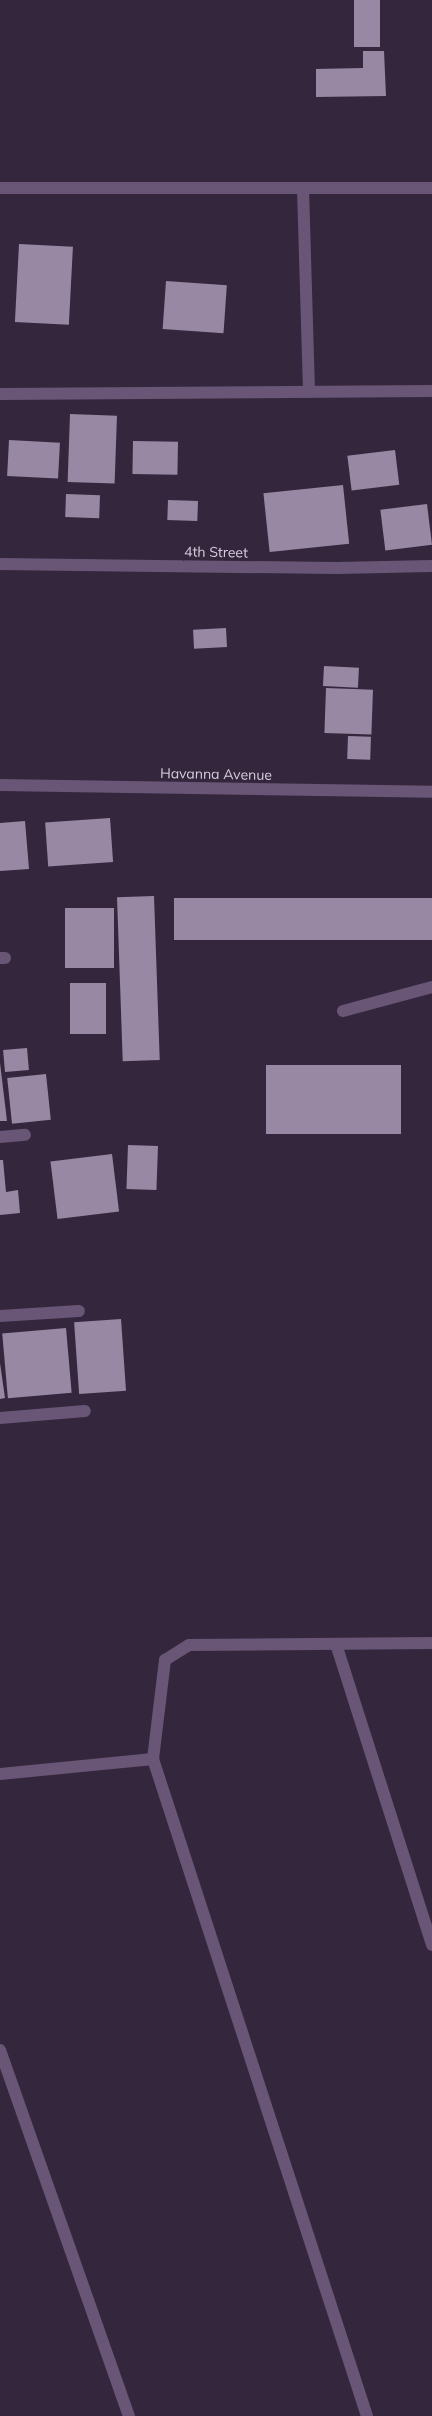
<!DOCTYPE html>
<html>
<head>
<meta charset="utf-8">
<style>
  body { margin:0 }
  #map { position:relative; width:432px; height:2416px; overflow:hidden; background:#34273d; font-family:Mulish,sans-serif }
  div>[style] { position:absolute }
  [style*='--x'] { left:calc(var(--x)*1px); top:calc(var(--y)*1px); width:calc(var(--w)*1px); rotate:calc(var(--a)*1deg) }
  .building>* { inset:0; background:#9988a4; transform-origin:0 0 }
  .street>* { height:12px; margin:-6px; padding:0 6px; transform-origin:6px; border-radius:6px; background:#695676 }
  span { translate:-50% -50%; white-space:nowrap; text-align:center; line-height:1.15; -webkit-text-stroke:5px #34273d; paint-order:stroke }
  .street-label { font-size:14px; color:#d6cedd }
</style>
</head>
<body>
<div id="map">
  <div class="building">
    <div style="left:354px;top:0;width:26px;height:47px"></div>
    <div style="clip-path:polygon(363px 51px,384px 51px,386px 96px,316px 97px,316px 69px,363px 68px)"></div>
    <div style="left:19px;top:244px;width:54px;height:78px;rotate:3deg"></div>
    <div style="left:166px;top:281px;width:61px;height:48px;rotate:4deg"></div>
    <div style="left:70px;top:414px;width:47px;height:68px;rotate:2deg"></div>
    <div style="left:9px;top:440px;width:51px;height:36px;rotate:3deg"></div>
    <div style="left:133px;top:441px;width:45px;height:33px;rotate:1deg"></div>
    <div style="left:395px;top:450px;width:35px;height:48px;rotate:83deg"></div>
    <div style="left:343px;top:485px;width:59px;height:80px;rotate:84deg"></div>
    <div style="left:66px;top:494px;width:34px;height:23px;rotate:2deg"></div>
    <div style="left:168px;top:500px;width:30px;height:20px;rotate:2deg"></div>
    <div style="left:427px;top:504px;width:41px;height:47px;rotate:83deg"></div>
    <div style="left:226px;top:628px;width:19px;height:33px;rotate:87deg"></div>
    <div style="left:324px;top:666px;width:35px;height:20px;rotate:3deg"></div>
    <div style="left:326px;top:688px;width:47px;height:45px;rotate:2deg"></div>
    <div style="left:348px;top:736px;width:23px;height:23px;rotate:2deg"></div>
    <div style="left:110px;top:818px;width:44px;height:65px;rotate:86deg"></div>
    <div style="clip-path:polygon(25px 821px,29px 869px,0 871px,0 823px)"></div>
    <div style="left:154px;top:896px;width:164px;height:37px;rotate:88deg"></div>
    <div style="left:432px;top:898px;width:42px;height:258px;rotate:90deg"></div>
    <div style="left:65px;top:908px;width:49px;height:60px"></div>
    <div style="left:70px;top:983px;width:36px;height:51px"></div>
    <div style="left:27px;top:1048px;width:22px;height:24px;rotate:85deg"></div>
    <div style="clip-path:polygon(0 1063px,7px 1121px,0 1121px)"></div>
    <div style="left:401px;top:1065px;width:69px;height:135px;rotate:90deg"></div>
    <div style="left:46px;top:1074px;width:46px;height:39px;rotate:84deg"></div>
    <div style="left:128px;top:1145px;width:30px;height:44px;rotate:2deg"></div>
    <div style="left:112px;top:1154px;width:58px;height:62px;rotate:83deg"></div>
    <div style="clip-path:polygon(0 1160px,3px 1160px,6px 1192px,18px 1190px,20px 1213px,0 1215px)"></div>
    <div style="left:121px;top:1319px;width:72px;height:47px;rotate:86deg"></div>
    <div style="left:66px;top:1328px;width:65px;height:64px;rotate:85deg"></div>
    <div style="clip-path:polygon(0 1363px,5px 1398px,0 1399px)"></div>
  </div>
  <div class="street">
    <div style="--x:0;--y:188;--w:432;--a:0"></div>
    <div style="--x:303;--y:189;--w:203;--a:88.3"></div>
    <div style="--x:0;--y:394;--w:432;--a:-0.4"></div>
    <div style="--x:0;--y:564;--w:337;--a:0.7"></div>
    <div style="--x:337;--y:568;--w:95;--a:-1.2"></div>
    <div style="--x:0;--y:785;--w:432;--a:0.9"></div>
    <div style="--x:0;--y:958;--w:5;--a:0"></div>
    <div style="--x:343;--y:1011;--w:92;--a:-15.1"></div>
    <div style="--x:0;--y:1137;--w:25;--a:-5"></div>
    <div style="--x:0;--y:1316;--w:79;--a:-3.6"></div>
    <div style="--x:0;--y:1418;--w:85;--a:-4.7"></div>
    <div style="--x:336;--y:1644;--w:316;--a:72.3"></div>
    <div style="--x:153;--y:1759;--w:691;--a:71.96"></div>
    <div style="--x:0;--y:1774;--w:154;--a:-5.6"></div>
    <div style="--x:153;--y:1759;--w:100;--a:-83.1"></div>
    <div style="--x:165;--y:1660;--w:28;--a:-32"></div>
    <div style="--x:189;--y:1645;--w:243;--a:-0.5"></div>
    <div style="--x:0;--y:2050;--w:388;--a:70.6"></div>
  </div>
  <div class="street-label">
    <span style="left:216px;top:552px;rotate:1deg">4th Street</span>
    <span style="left:216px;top:774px;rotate:1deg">Havanna Avenue</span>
  </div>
</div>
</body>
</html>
